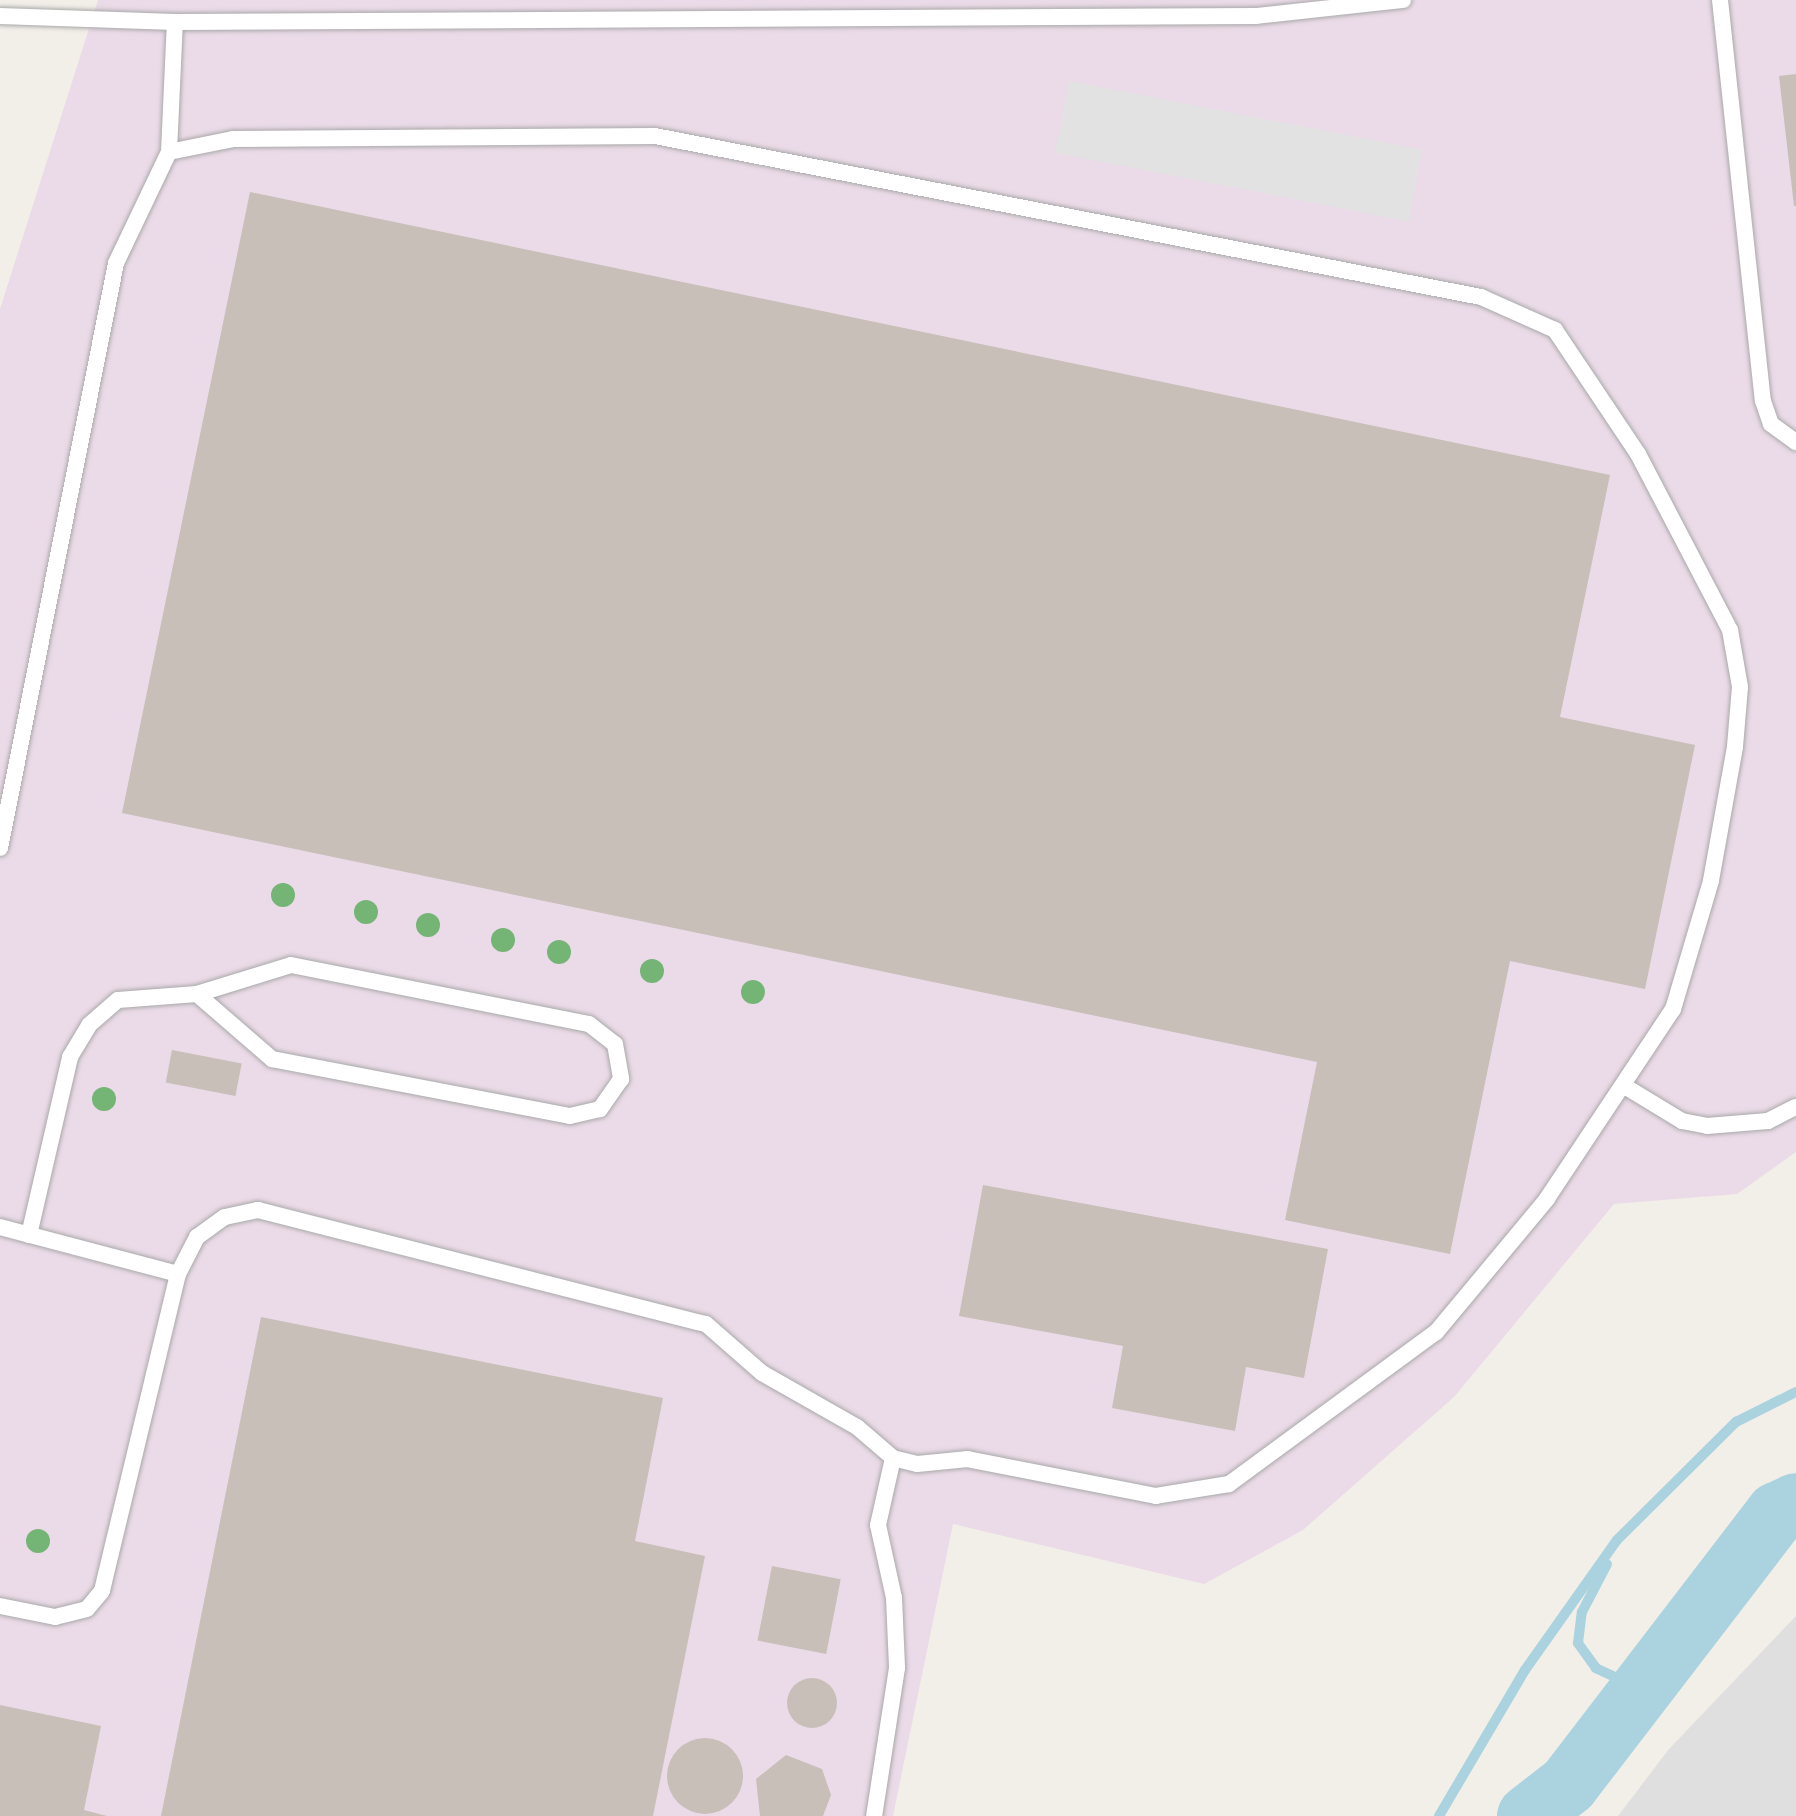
<!DOCTYPE html>
<html>
<head>
<meta charset="utf-8">
<style>
  body { margin:0 }
  #map { position:relative; width:1796px; height:1816px; overflow:hidden; background:#f2efe9; font-family:"Varela Round",sans-serif }
  div>[style] { position:absolute }
  [style*='--x'] { left:calc(var(--x)*1px); top:calc(var(--y)*1px); width:calc(var(--w)*1px); rotate:calc(var(--a)*1deg) }
  .residential>* { inset:0; background:#e0dfdf }
  .industrial>* { inset:0; background:#ebdbe8 }
  .parking>* { inset:0; background:#e2e2e2; transform-origin:0 0 }
  .stream>* { height:10px; margin:-5px; padding:0 5px; transform-origin:5px; border-radius:5px; background:#aad3df }
  .river>* { height:62px; margin:-31px; padding:0 31px; transform-origin:31px; border-radius:31px; background:#aad3df }
  .building>* { inset:0; background:#c7bfb8; transform-origin:0 0 }
  .round { border-radius:50% }
  .roads { filter:drop-shadow(0 0 2px #a9a9a9) drop-shadow(0 0 2px #a9a9a9) }
  .lane>* { height:16px; margin:-8px; padding:0 8px; transform-origin:8px; border-radius:8px; background:#fff }
  .trees>* { width:24px; height:24px; margin:-12px; border-radius:50%; background:#74b475 }
  span { translate:-50% -50%; white-space:nowrap; text-align:center; line-height:1.15; -webkit-text-stroke:6px #fff; paint-order:stroke }
</style>
</head>
<body>
<div id="map">
  <div class="residential">
    <div style="clip-path:polygon(1796px 1616px,1796px 1816px,1618px 1816px,1669px 1749px)"></div>
  </div>
  <div class="industrial">
    <div style="clip-path:polygon(98px 0,1796px 0,1796px 1152px,1737px 1194px,1614px 1204px,1454px 1397px,1303px 1530px,1204px 1584px,953px 1524px,893px 1816px,0 1816px,0 309px)"></div>
  </div>
  <div class="parking">
    <div style="left:1069px;top:81px;width:360px;height:73px;rotate:11deg"></div>
  </div>
  <div class="stream">
    <div style="--x:1606;--y:1736;--w:57;--a:-65.2"></div>
    <div style="--x:1630;--y:1684;--w:38;--a:-155"></div>
    <div style="--x:1596;--y:1668;--w:31;--a:-126"></div>
    <div style="--x:1578;--y:1643;--w:31;--a:-83"></div>
    <div style="--x:1582;--y:1612;--w:54;--a:-62.5"></div>
    <div style="--x:1439;--y:1816;--w:169;--a:-59.5"></div>
    <div style="--x:1525;--y:1670;--w:159;--a:-54.7"></div>
    <div style="--x:1617;--y:1540;--w:168;--a:-44.8"></div>
    <div style="--x:1736;--y:1422;--w:67;--a:-26.6"></div>
    <div style="--x:1549;--y:1816;--w:36;--a:-58"></div>
  </div>
  <div class="river">
    <div style="--x:1528;--y:1816;--w:51;--a:-37.8"></div>
    <div style="--x:1568;--y:1785;--w:343;--a:-52.5"></div>
    <div style="--x:1777;--y:1513;--w:21;--a:-25"></div>
  </div>
  <div class="building">
    <div style="clip-path:polygon(1796px 74px,1796px 206px,1794px 206px,1779px 76px)"></div>
    <div style="clip-path:polygon(250px 192px,1610px 475px,1560px 717px,1695px 745px,1645px 989px,1510px 961px,1450px 1254px,1285px 1220px,1317px 1062px,122px 813px)"></div>
    <div style="left:172px;top:1050px;width:71px;height:33px;rotate:11deg"></div>
    <div style="clip-path:polygon(983px 1185px,1328px 1249px,1304px 1378px,1246px 1367px,1235px 1431px,1112px 1408px,1123px 1346px,959px 1316px)"></div>
    <div style="clip-path:polygon(261px 1317px,663px 1398px,635px 1541px,705px 1556px,653px 1816px,161px 1816px)"></div>
    <div style="left:772px;top:1566px;width:70px;height:76px;rotate:11deg"></div>
    <div class="round" style="left:787px;top:1678px;width:50px;height:50px"></div>
    <div style="clip-path:polygon(0 1705px,101px 1726px,84px 1810px,107px 1816px,0 1816px)"></div>
    <div class="round" style="left:667px;top:1738px;width:76px;height:76px"></div>
    <div style="clip-path:polygon(786px 1755px,822px 1769px,831px 1795px,823px 1816px,760px 1816px,756px 1779px)"></div>
  </div>
  <div class="roads">
    <div class="lane">
      <div style="--x:1720;--y:0;--w:403;--a:83.9"></div>
      <div style="--x:1763;--y:401;--w:24;--a:71"></div>
      <div style="--x:1771;--y:424;--w:31;--a:36"></div>
      <div style="--x:0;--y:16;--w:175;--a:2"></div>
      <div style="--x:175;--y:22;--w:1081;--a:-0.32"></div>
      <div style="--x:1256;--y:16;--w:148;--a:-6.2"></div>
      <div style="--x:169;--y:152;--w:65;--a:-11.5"></div>
      <div style="--x:233;--y:139;--w:422;--a:-0.4"></div>
      <div style="--x:655;--y:136;--w:842;--a:11.03"></div>
      <div style="--x:1481;--y:297;--w:81;--a:24"></div>
      <div style="--x:1555;--y:330;--w:149;--a:56.2"></div>
      <div style="--x:1638;--y:454;--w:199;--a:62.4"></div>
      <div style="--x:1730;--y:630;--w:58;--a:80"></div>
      <div style="--x:1740;--y:687;--w:60;--a:94.8"></div>
      <div style="--x:1735;--y:747;--w:136;--a:100.2"></div>
      <div style="--x:1711;--y:881;--w:134;--a:106.5"></div>
      <div style="--x:1673;--y:1009;--w:228;--a:123.6"></div>
      <div style="--x:1547;--y:1199;--w:173;--a:129.8"></div>
      <div style="--x:1436;--y:1332;--w:257;--a:143.7"></div>
      <div style="--x:1229;--y:1484;--w:74;--a:170.7"></div>
      <div style="--x:1156;--y:1496;--w:192;--a:-168.9"></div>
      <div style="--x:968;--y:1459;--w:51;--a:174.4"></div>
      <div style="--x:917;--y:1464;--w:25;--a:-166"></div>
      <div style="--x:0;--y:848;--w:596;--a:-78.78"></div>
      <div style="--x:116;--y:263;--w:123;--a:-64.5"></div>
      <div style="--x:169;--y:152;--w:130;--a:-87.4"></div>
      <div style="--x:1626;--y:1087;--w:66;--a:31.3"></div>
      <div style="--x:1682;--y:1121;--w:25;--a:11"></div>
      <div style="--x:1707;--y:1126;--w:61;--a:-4.7"></div>
      <div style="--x:1768;--y:1121;--w:31;--a:-27"></div>
      <div style="--x:0;--y:1227;--w:184;--a:14.8"></div>
      <div style="--x:178;--y:1274;--w:326;--a:103.5"></div>
      <div style="--x:102;--y:1591;--w:23;--a:130"></div>
      <div style="--x:87;--y:1609;--w:33;--a:166"></div>
      <div style="--x:55;--y:1617;--w:56;--a:-168.7"></div>
      <div style="--x:29;--y:1235;--w:183;--a:-77"></div>
      <div style="--x:70;--y:1057;--w:37;--a:-59"></div>
      <div style="--x:89;--y:1025;--w:38;--a:-41"></div>
      <div style="--x:118;--y:1000;--w:79;--a:-4.3"></div>
      <div style="--x:197;--y:994;--w:98;--a:-17.1"></div>
      <div style="--x:291;--y:965;--w:304;--a:11.2"></div>
      <div style="--x:589;--y:1024;--w:33;--a:38"></div>
      <div style="--x:615;--y:1044;--w:36;--a:80"></div>
      <div style="--x:621;--y:1079;--w:37;--a:125"></div>
      <div style="--x:600;--y:1109;--w:31;--a:167"></div>
      <div style="--x:570;--y:1116;--w:303;--a:-169.2"></div>
      <div style="--x:272;--y:1059;--w:99;--a:-139.1"></div>
      <div style="--x:178;--y:1274;--w:42;--a:-62.8"></div>
      <div style="--x:197;--y:1237;--w:34;--a:-36"></div>
      <div style="--x:225;--y:1217;--w:34;--a:-12"></div>
      <div style="--x:258;--y:1210;--w:462;--a:14.3"></div>
      <div style="--x:706;--y:1324;--w:74;--a:41.2"></div>
      <div style="--x:762;--y:1373;--w:109;--a:29.6"></div>
      <div style="--x:857;--y:1427;--w:48;--a:40.7"></div>
      <div style="--x:893;--y:1458;--w:69;--a:102.6"></div>
      <div style="--x:878;--y:1525;--w:75;--a:77.6"></div>
      <div style="--x:894;--y:1598;--w:70;--a:87.5"></div>
      <div style="--x:897;--y:1668;--w:150;--a:98.8"></div>
    </div>
  </div>
  <div class="trees">
    <div style="left:283px;top:895px"></div>
    <div style="left:366px;top:912px"></div>
    <div style="left:428px;top:925px"></div>
    <div style="left:503px;top:940px"></div>
    <div style="left:559px;top:952px"></div>
    <div style="left:652px;top:971px"></div>
    <div style="left:753px;top:992px"></div>
    <div style="left:104px;top:1099px"></div>
    <div style="left:38px;top:1541px"></div>
  </div>
</div>
</body>
</html>
